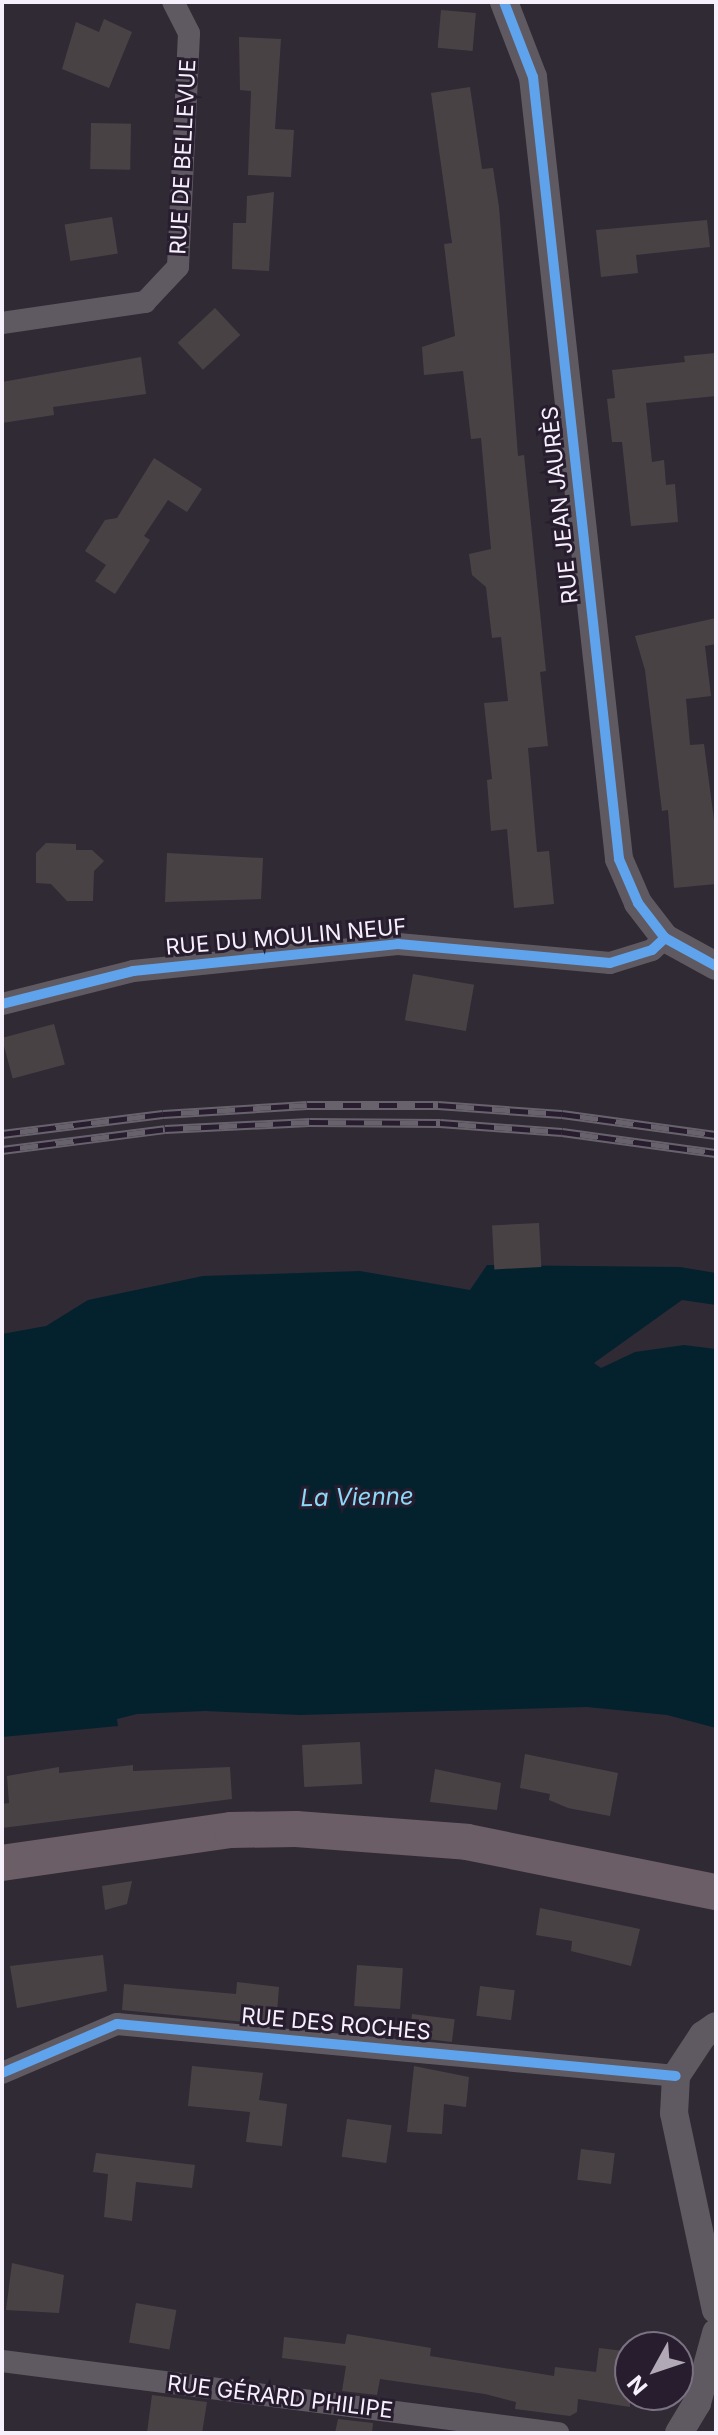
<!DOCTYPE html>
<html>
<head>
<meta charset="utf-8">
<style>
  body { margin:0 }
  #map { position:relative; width:718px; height:2435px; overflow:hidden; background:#302a35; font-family:Inter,sans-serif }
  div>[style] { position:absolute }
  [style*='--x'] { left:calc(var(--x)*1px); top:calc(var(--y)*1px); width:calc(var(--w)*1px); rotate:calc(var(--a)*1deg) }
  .water>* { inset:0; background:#04222e }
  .building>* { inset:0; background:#494245; transform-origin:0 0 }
  .minor>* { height:22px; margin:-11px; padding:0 11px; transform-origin:11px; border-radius:11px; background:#5f5a62 }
  .tertiary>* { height:28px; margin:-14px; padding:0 14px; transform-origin:14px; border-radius:14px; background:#5f5a62 }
  .primary>* { height:36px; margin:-18px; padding:0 18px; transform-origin:18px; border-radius:18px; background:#6b5e67 }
  .rail>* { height:9px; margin-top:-4.5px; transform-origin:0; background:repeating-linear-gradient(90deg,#271d2f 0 18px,#67626b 0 36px); box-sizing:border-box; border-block:2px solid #67626b }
  .cycleway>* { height:10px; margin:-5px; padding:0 5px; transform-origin:5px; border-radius:5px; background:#60a3ed }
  span { translate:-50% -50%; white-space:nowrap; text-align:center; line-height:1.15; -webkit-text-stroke:6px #271d2f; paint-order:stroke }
  .street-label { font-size:22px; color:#f6effc }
  .water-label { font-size:24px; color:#8dd9f8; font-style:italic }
  .frame { position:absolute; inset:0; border:4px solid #f6effc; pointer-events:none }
  .north { position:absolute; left:614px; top:2331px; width:80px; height:80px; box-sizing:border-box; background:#271d2f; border:2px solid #7a7181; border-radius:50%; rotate:230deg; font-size:22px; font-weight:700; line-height:32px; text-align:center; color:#f6effc }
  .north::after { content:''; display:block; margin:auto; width:28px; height:36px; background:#b1aab6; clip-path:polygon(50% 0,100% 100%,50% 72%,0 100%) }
</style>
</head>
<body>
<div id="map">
  <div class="water">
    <div style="clip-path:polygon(487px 1265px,680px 1267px,716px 1273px,716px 1305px,682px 1300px,594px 1363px,601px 1368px,635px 1352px,684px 1345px,716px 1349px,716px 1728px,667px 1715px,587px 1707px,300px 1715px,205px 1711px,137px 1714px,117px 1719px,118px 1726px,2px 1737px,2px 1334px,46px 1326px,88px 1300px,203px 1276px,360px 1271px,470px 1290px)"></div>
  </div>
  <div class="building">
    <div style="left:441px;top:10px;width:35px;height:38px;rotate:5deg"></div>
    <div style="clip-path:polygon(104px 19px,132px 32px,109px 88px,62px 69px,76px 22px,99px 32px)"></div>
    <div style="clip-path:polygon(239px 37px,281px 39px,275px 129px,294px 130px,291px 177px,248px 175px,251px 91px,240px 90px)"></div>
    <div style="clip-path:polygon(470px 87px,482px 169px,493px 168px,499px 207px,518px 456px,524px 455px,546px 671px,540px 672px,548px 746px,528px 748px,537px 852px,549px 851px,554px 904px,514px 908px,507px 829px,491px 831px,487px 780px,492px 779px,484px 703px,508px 701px,501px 637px,492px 638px,486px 587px,472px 575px,469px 554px,491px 549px,481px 438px,471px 439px,463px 371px,424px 375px,422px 347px,455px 336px,444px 244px,452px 243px,431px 93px)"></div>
    <div style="left:91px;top:123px;width:40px;height:46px;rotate:1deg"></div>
    <div style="clip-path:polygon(274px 192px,269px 271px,232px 269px,233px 223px,246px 223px,247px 196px)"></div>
    <div style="left:112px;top:217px;width:37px;height:48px;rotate:81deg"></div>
    <div style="clip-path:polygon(707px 220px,710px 247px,636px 255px,638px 273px,601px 277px,596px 230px)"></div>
    <div style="left:215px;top:308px;width:37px;height:51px;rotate:47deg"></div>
    <div style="clip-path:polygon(716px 353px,716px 396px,646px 403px,652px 462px,664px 460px,666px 485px,675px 484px,678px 522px,631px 526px,622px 442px,612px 442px,607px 399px,615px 398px,612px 370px,685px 362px,684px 356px)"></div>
    <div style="clip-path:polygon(141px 357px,146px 394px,53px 407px,54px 415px,2px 423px,2px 382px)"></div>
    <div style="clip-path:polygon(154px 458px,202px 489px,187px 512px,168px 500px,144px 536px,150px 540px,115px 594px,95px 581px,106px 565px,85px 551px,105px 520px,117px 518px)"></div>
    <div style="clip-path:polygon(716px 618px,716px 644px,705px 646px,711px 696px,686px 699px,690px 745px,704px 744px,716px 835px,716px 884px,674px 888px,668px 810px,662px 811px,645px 670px,635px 636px)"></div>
    <div style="clip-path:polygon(46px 843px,76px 844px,76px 850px,92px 850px,104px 861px,94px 871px,93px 901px,67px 901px,51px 884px,36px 883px,36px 853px)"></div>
    <div style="clip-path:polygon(167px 853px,263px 858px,261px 899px,165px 902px)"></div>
    <div style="left:413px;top:974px;width:62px;height:47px;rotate:10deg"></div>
    <div style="left:54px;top:1024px;width:42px;height:54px;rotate:75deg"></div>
    <div style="left:539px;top:1223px;width:44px;height:47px;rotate:87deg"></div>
    <div style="left:360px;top:1742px;width:42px;height:58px;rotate:87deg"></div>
    <div style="clip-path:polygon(525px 1754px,618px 1773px,610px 1816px,568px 1808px,549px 1800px,550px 1794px,520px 1788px)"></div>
    <div style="clip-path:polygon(133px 1765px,133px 1771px,230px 1767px,232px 1799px,2px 1828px,2px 1804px,9px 1803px,7px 1776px,59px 1767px,59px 1773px)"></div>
    <div style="clip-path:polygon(435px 1769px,501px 1783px,497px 1810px,430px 1802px)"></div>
    <div style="clip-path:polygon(132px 1881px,127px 1904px,105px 1910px,102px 1886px)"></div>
    <div style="clip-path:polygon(540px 1908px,640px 1929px,631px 1966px,571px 1951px,572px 1941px,536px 1935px)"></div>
    <div style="clip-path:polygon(103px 1955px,107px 1991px,17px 2008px,10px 1966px)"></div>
    <div style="left:357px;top:1965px;width:46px;height:41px;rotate:4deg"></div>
    <div style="clip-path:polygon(237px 1982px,279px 1987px,276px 2025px,122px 2010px,124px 1984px,236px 1994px)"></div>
    <div style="left:480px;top:1986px;width:35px;height:30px;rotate:7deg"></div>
    <div style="left:412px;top:2014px;width:43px;height:23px;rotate:7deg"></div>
    <div style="clip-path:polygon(192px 2066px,263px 2073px,259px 2100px,287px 2104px,282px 2146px,246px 2142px,250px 2112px,188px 2106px)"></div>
    <div style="clip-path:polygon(414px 2066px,469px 2077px,466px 2107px,444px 2104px,442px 2134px,407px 2132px)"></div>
    <div style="left:347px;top:2119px;width:45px;height:38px;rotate:8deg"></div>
    <div style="left:581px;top:2149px;width:34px;height:31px;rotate:7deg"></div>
    <div style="clip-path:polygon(96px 2153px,195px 2165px,192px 2188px,136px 2182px,132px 2221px,104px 2217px,108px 2174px,93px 2172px)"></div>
    <div style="clip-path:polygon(12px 2263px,64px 2275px,59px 2313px,6px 2310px)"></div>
    <div style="left:136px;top:2303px;width:41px;height:40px;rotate:10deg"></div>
    <div style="clip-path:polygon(347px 2334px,431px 2348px,430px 2356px,554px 2376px,555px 2367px,596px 2372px,599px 2348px,624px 2351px,630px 2357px,630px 2407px,578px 2399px,577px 2412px,570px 2416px,515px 2409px,516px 2402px,485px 2394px,380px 2379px,377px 2395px,342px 2391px,346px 2366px,282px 2358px,284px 2337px,345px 2344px)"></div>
    <div style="clip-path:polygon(152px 2395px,207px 2402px,202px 2433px,147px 2433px)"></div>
    <div style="clip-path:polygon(338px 2419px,373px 2423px,372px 2433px,335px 2433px)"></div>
  </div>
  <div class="minor">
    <div style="--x:2;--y:323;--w:145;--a:-8.4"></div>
    <div style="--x:145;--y:302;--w:48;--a:-46.7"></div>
    <div style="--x:178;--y:267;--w:234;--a:-87.3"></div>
    <div style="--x:189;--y:33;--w:35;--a:-117"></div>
    <div style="--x:2;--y:1004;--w:135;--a:-14.1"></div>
    <div style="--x:133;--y:971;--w:266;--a:-5.8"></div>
    <div style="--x:398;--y:944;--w:213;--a:5.1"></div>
    <div style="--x:610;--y:963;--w:44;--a:-17.2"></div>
    <div style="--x:652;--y:950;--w:18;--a:-43"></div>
    <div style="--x:2;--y:2073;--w:125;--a:-23.1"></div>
    <div style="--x:117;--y:2024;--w:561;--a:5.31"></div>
    <div style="--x:2;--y:2361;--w:561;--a:7.38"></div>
  </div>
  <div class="tertiary">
    <div style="--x:504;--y:2;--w:80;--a:68.9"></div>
    <div style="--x:533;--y:77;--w:787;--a:83.72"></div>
    <div style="--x:619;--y:859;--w:48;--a:66.6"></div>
    <div style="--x:638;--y:903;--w:44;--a:52.4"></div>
    <div style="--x:665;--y:938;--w:58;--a:28.8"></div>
    <div style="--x:716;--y:2026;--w:16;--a:145"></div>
    <div style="--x:703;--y:2035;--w:49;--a:123.4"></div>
    <div style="--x:676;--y:2076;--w:37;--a:93"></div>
    <div style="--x:674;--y:2113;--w:201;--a:78"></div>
    <div style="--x:679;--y:2433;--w:35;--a:-59"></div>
    <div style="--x:697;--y:2403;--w:73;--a:-74.8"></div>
  </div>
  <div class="primary">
    <div style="--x:2;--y:1863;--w:231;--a:-8.2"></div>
    <div style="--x:231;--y:1830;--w:65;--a:-0.9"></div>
    <div style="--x:296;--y:1829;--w:171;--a:4.3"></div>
    <div style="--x:467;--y:1842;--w:254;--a:11.4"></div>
  </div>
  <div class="rail">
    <div style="--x:2;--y:1134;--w:162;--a:-7.1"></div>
    <div style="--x:163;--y:1114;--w:144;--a:-3.6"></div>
    <div style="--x:307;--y:1105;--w:131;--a:0"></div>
    <div style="--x:438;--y:1105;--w:124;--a:4.2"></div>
    <div style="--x:562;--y:1114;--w:155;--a:7.8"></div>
    <div style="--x:2;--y:1150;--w:164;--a:-7.3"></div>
    <div style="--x:165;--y:1129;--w:145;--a:-2.8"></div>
    <div style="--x:310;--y:1122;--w:130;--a:0.4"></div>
    <div style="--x:440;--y:1123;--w:122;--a:4.2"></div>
    <div style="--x:562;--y:1132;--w:155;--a:7.8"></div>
  </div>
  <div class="cycleway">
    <div style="--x:504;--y:2;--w:80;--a:68.9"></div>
    <div style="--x:533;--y:77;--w:787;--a:83.72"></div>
    <div style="--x:619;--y:859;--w:48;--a:66.6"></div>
    <div style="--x:638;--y:903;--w:44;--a:52.4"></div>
    <div style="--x:665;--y:938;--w:58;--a:28.8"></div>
    <div style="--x:2;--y:1004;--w:135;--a:-14.1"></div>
    <div style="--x:133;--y:971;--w:266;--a:-5.8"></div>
    <div style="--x:398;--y:944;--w:213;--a:5.1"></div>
    <div style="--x:610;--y:963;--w:44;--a:-17.2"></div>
    <div style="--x:652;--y:950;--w:18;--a:-43"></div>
    <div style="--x:2;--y:2073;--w:125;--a:-23.1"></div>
    <div style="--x:117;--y:2024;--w:561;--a:5.31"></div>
  </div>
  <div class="street-label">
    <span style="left:183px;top:157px;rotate:-87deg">RUE DE BELLEVUE</span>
    <span style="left:560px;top:505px;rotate:-96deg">RUE JEAN JAURÈS</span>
    <span style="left:286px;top:937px;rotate:-5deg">RUE DU MOULIN NEUF</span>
    <span style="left:336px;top:2024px;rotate:5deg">RUE DES ROCHES</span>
    <span style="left:280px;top:2397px;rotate:7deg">RUE GÉRARD PHILIPE</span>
  </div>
  <div class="water-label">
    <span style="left:357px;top:1497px;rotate:-1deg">La Vienne</span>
  </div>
  <div class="frame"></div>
  <div class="north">N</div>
</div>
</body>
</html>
